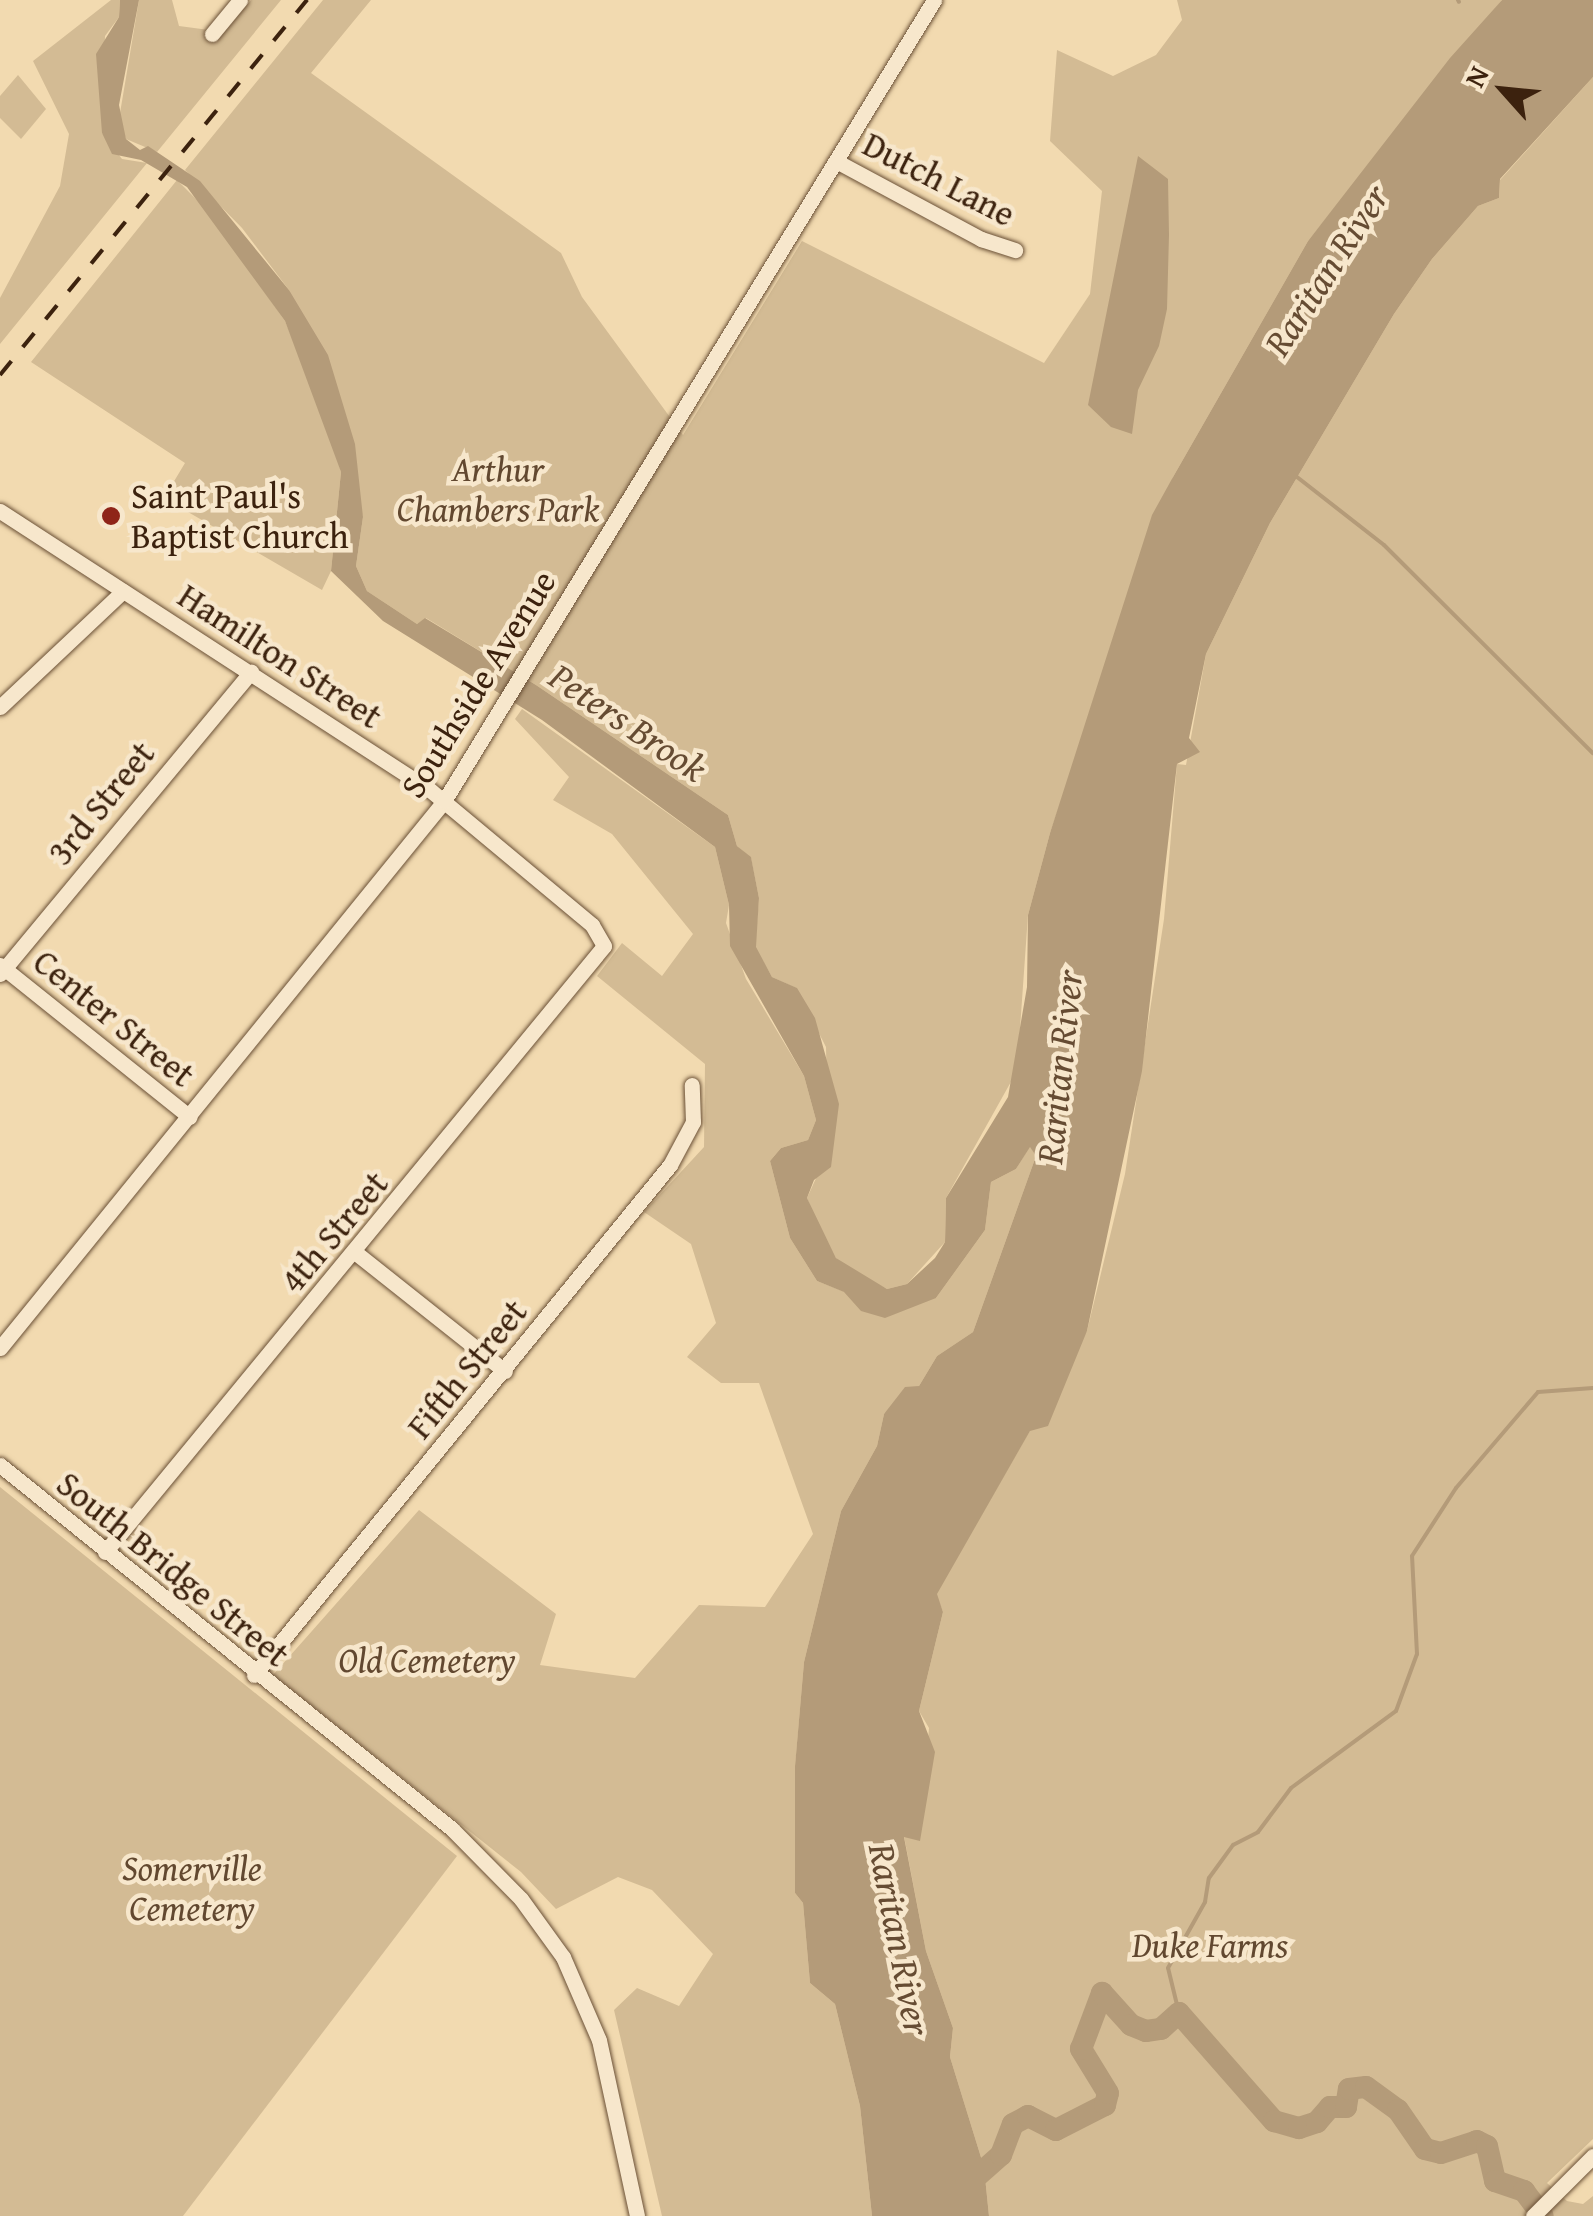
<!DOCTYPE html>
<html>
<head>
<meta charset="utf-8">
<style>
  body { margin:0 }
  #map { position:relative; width:1593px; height:2216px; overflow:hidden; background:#f2dab0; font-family:"Gentium Book Plus",serif }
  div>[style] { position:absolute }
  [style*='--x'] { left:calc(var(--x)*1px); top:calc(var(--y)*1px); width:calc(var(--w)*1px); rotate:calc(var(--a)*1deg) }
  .green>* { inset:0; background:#d3bb94 }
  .water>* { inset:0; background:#b49b79 }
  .stream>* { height:4px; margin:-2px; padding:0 2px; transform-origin:2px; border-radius:2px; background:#b49b79 }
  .river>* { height:22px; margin:-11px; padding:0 11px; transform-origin:11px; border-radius:11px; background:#b49b79 }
  .roads { filter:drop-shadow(0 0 2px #6a5036) drop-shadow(0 0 2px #6a5036) }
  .minor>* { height:15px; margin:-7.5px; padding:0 7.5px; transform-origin:7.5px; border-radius:7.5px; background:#f7e7cc }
  .rail>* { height:4px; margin-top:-2px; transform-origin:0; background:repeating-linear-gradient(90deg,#3c220e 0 18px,transparent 0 36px) }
  .dots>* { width:28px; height:28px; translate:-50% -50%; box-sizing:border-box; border:5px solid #f7e7cc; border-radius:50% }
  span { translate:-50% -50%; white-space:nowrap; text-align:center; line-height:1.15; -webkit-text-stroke:9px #f7e7cc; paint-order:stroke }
  .street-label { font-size:35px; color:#3c220e }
  .park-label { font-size:35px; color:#624830; font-style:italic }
  .poi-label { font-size:35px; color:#3c220e }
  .left { translate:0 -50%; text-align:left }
  .water-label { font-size:38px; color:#664c33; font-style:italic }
  .north { position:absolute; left:1453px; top:40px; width:100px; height:100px; -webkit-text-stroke:8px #f7e7cc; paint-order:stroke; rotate:297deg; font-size:28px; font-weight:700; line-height:40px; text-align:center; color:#3c220e }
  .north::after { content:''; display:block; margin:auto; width:35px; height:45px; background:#3c220e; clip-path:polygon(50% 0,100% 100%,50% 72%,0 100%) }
</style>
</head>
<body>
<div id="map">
  <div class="green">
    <div style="clip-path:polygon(111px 0,120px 0,119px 17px,105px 36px,102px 133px,122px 159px,147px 163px,0 344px,0 298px,60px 186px,69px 134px,33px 61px)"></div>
    <div style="clip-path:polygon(139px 0,172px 0,179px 26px,224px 32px,251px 0,281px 0,157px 152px,126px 139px,119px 119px)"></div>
    <div style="clip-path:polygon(323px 0,371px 0,311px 73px,561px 253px,582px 297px,683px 435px,802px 241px,1044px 363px,1090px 294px,1102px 191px,1050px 141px,1057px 50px,1113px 76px,1156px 55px,1182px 20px,1177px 0,1502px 0,1308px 241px,1173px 477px,1050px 833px,1028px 915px,1017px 1071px,946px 1198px,945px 1242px,907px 1284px,887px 1289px,853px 1272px,836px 1258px,812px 1211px,807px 1198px,828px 1152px,826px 1047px,796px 988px,772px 977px,755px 947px,759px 898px,751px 858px,737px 846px,728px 815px,536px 685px,426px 618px,417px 624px,367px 591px,356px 566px,363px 517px,289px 290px,242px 228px,185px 170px)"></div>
    <div style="clip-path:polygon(18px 75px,46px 109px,21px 139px,0 118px,0 96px)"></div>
    <div style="clip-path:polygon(1593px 77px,1593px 2139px,1547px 2183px,1567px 2201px,1583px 2204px,1593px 2196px,1593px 2216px,989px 2216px,984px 2167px,950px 2057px,953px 2028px,926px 1951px,904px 1836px,919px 1840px,929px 1728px,919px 1711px,943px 1612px,936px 1594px,1087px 1331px,1125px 1174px,1164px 919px,1177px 764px,1186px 765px,1206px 654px,1270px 523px,1394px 314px,1432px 259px,1478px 206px,1499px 198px,1500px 180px)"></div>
    <div style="clip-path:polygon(177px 180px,207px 210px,285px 321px,330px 429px,341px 472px,331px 571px,322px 590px,164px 498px,185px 463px,31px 362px)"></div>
    <div style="clip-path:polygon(522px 709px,715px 847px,729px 905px,726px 923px,746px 979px,804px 1076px,816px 1120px,808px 1140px,781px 1148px,770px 1161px,790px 1238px,817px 1281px,845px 1292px,936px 1298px,985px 1230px,991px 1182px,1016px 1169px,1030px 1146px,1036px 1156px,973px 1332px,937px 1356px,919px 1386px,884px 1414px,877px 1446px,841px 1511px,804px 1662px,795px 1767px,795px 1893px,803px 1903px,810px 1983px,835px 2004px,860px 2106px,872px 2216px,662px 2216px,614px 2010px,637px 1988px,679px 2006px,713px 1954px,652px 1890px,618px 1877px,556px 1909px,521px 1872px,273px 1675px,419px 1510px,556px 1614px,540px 1665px,635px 1678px,699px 1605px,765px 1607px,813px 1534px,759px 1383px,721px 1383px,687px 1357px,716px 1323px,691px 1244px,644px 1212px,704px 1147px,705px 1064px,597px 976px,622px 943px,662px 976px,693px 934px,612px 834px,553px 800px,569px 777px,515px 719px)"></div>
    <div style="clip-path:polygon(0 1487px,457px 1856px,183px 2216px,0 2216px)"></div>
  </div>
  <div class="water">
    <div style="clip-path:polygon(120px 0,139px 0,119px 105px,126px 139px,140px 150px,148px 146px,200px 181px,289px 290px,328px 355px,355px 444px,363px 517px,356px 566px,367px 591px,417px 624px,425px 618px,536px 685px,728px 815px,737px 846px,751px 857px,759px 898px,756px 947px,772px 977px,797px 988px,815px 1018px,839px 1104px,831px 1167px,814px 1180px,807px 1198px,836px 1258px,887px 1289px,907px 1284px,935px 1258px,945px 1242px,946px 1198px,1008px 1097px,1027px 987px,1028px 915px,1050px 833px,1152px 515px,1173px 477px,1308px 241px,1450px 58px,1502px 0,1593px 0,1593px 77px,1500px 179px,1499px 198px,1478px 206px,1432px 259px,1394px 314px,1270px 523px,1206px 654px,1189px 738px,1200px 752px,1177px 764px,1142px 1071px,1087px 1331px,1048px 1426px,1030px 1431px,937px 1594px,943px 1612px,919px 1711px,935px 1752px,920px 1841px,904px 1837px,926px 1951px,953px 2028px,950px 2057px,984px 2167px,989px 2216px,872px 2216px,860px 2106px,835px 2004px,810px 1983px,803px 1903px,795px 1893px,795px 1766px,804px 1662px,841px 1511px,877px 1446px,884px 1414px,905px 1387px,919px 1386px,937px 1356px,973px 1332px,1036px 1156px,1030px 1147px,1016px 1169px,991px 1182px,985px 1230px,936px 1298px,885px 1318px,861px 1311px,844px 1292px,817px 1281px,790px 1238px,770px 1161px,781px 1148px,808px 1140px,816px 1120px,804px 1076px,730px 946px,729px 905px,715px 847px,542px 720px,383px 621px,331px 571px,341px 472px,285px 321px,187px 187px,141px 160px,112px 154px,102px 133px,96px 54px,119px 17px)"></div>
    <div style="clip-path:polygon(1138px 156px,1168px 179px,1169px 235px,1167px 309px,1159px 346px,1138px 390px,1132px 434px,1111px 427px,1088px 405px)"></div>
  </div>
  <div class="stream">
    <div style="--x:1458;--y:0;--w:2;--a:63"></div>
    <div style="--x:1297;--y:477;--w:110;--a:38"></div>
    <div style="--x:1384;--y:545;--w:295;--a:44.9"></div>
    <div style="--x:1179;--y:2013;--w:46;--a:-103.7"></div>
    <div style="--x:1168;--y:1968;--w:76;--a:-60.7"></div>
    <div style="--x:1205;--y:1902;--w:24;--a:-81"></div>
    <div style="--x:1209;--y:1878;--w:41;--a:-54"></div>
    <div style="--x:1233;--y:1845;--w:28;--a:-27"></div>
    <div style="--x:1258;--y:1832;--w:55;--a:-53.1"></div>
    <div style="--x:1291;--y:1788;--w:130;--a:-36.3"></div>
    <div style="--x:1396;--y:1711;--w:61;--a:-69.8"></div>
    <div style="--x:1417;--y:1654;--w:98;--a:-92.9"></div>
    <div style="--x:1412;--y:1556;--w:81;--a:-57.1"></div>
    <div style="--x:1456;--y:1488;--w:126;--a:-49.5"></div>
    <div style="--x:1538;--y:1392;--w:55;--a:-4.2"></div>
  </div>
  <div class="river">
    <div style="--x:932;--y:2216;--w:92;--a:-41.5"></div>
    <div style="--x:1001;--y:2155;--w:33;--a:-69"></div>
    <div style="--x:1013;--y:2124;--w:17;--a:-28"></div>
    <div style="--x:1028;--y:2116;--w:31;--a:27"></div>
    <div style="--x:1056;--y:2130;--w:55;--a:-27"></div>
    <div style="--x:1105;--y:2105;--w:12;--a:-76"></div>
    <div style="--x:1108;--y:2093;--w:52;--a:-121.5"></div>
    <div style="--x:1081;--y:2049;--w:60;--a:-69.4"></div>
    <div style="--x:1102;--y:1993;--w:43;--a:47.8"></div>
    <div style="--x:1131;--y:2025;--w:16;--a:22"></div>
    <div style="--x:1146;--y:2031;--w:15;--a:-8"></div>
    <div style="--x:1161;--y:2029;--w:24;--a:-42"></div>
    <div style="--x:1179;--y:2013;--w:144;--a:48.7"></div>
    <div style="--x:1274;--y:2121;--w:26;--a:16"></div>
    <div style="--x:1299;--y:2128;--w:19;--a:-18"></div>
    <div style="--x:1317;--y:2122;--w:20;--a:-49"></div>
    <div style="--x:1330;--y:2107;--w:16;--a:0"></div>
    <div style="--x:1346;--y:2107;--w:18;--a:-81"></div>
    <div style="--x:1349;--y:2089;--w:17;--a:-7"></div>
    <div style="--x:1366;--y:2087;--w:39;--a:36"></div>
    <div style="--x:1398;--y:2110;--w:47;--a:55.3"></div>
    <div style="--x:1425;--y:2149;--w:16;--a:14"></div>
    <div style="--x:1441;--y:2153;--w:38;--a:-18"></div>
    <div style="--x:1477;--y:2141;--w:11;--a:27"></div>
    <div style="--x:1487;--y:2146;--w:36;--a:77"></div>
    <div style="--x:1495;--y:2181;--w:31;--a:19"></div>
    <div style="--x:1524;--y:2191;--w:31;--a:53"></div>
  </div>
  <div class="roads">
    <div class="minor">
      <div style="--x:212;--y:34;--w:44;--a:-50.5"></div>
      <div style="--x:836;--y:161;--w:165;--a:28.3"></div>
      <div style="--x:981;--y:239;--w:36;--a:18"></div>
      <div style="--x:0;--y:511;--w:513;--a:32.98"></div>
      <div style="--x:430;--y:790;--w:211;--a:39.8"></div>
      <div style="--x:592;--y:925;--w:24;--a:60"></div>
      <div style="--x:604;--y:946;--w:785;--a:129.47"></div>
      <div style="--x:0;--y:707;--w:169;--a:-43.3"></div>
      <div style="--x:0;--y:965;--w:243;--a:38.7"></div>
      <div style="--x:0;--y:974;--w:393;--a:-50.3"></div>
      <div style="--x:356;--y:1253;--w:190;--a:38.4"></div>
      <div style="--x:0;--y:1348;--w:705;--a:-50.93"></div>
      <div style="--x:444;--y:801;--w:939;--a:-58.54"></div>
      <div style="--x:0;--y:1465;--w:580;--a:38.84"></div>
      <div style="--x:452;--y:1829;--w:98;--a:45.4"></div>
      <div style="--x:521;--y:1899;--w:72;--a:54.1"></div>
      <div style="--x:563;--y:1957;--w:90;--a:66.6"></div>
      <div style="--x:599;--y:2040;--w:180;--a:77.8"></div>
      <div style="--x:254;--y:1675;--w:658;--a:-50.8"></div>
      <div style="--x:670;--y:1165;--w:49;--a:-61.9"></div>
      <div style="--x:693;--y:1122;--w:37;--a:-92"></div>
      <div style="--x:1533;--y:2216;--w:85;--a:-45"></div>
    </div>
  </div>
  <div class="rail">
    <div style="--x:0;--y:375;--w:485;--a:-50.7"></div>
  </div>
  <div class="dots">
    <div style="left:111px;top:516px;background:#8f2418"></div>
  </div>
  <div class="street-label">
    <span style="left:939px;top:179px;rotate:27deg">Dutch Lane</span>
    <span style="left:280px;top:656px;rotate:33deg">Hamilton Street</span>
    <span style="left:478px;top:684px;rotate:-58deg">Southside Avenue</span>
    <span style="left:101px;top:803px;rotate:-51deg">3rd Street</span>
    <span style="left:114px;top:1018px;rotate:39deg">Center Street</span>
    <span style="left:334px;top:1232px;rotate:-50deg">4th Street</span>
    <span style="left:467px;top:1369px;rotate:-51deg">Fifth Street</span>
    <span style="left:173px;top:1569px;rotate:39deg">South Bridge Street</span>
  </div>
  <div class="park-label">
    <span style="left:498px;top:489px">Arthur<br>Chambers Park</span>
    <span style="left:427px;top:1660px">Old Cemetery</span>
    <span style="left:192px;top:1888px">Somerville<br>Cemetery</span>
    <span style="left:1210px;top:1945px">Duke Farms</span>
  </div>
  <div class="poi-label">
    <span class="left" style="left:131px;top:516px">Saint Paul's<br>Baptist Church</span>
  </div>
  <div class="water-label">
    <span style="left:1326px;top:270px;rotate:-57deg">Raritan River</span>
    <span style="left:628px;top:722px;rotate:34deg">Peters Brook</span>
    <span style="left:1059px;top:1067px;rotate:-84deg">Raritan River</span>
    <span style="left:900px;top:1939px;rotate:79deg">Raritan River</span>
  </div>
  <div class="north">N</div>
</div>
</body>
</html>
